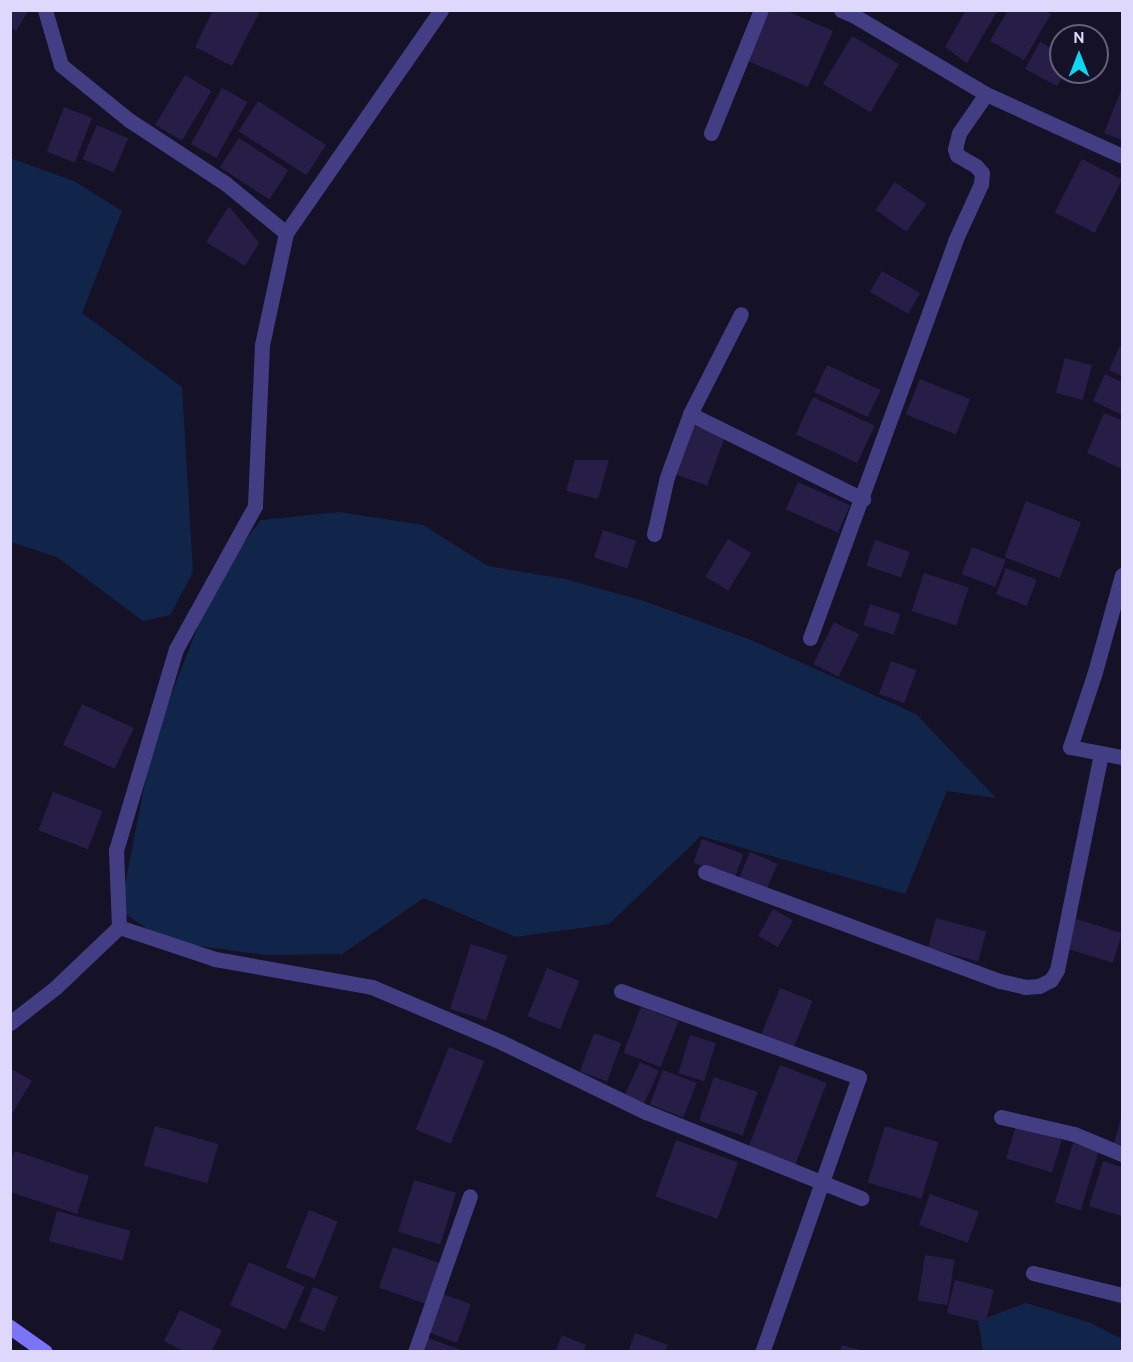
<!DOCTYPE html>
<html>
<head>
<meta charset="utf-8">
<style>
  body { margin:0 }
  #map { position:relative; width:1133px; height:1362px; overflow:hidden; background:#151127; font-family:Cabin,sans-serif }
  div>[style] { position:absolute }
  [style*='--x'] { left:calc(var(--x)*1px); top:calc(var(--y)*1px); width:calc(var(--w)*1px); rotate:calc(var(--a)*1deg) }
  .water>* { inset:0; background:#11254b }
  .building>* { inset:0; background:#271e47; transform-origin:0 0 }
  .street>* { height:15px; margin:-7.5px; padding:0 7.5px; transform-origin:7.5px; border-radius:7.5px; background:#433e84 }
  .secondary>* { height:15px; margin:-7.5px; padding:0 7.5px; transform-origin:7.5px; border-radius:7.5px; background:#7b74f9 }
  span { translate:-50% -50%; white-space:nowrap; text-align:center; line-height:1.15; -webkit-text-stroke:4.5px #151127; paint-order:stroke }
  .frame { position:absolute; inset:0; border:12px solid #ded8fd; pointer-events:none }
  .north { position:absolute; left:1049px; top:24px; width:60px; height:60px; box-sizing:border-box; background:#151127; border:2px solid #65617d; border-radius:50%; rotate:0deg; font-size:16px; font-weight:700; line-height:24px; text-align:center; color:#ded8fd }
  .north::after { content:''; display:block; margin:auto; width:21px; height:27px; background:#0ed7f4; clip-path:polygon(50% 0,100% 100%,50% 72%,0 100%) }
</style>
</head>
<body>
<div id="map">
  <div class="water">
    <div style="clip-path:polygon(10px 158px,74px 181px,122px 211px,82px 313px,182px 387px,193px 572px,170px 615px,143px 621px,57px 557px,11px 542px)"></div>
    <div style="clip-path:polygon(339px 512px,423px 525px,488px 566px,565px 579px,644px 601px,751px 640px,916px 714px,996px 798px,947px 791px,905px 894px,701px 836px,609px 924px,516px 937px,424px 898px,342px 954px,266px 955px,164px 941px,120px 910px,153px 742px,218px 575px,261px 520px)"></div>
    <div style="clip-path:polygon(1026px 1303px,1091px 1323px,1122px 1339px,1122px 1351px,983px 1351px,978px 1321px)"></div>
  </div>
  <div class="building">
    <div style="clip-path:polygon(10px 10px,29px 10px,16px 31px,10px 27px)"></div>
    <div style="clip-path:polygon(213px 10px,253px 10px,259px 13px,232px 66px,195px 47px)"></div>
    <div style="clip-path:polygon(770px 10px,785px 10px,833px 31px,808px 87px,748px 61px)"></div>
    <div style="clip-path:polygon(966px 10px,998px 10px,967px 63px,945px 47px)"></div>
    <div style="clip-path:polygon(1008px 10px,1045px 10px,1051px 14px,1024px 60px,990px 41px)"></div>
    <div style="left:852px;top:36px;width:55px;height:56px;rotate:31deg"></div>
    <div style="clip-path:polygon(1040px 42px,1061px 54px,1061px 72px,1065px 72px,1057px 86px,1025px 69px)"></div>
    <div style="left:185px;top:75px;width:31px;height:58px;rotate:31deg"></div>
    <div style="left:222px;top:88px;width:29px;height:64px;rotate:29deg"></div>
    <div style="clip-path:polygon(1122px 88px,1122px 140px,1104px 133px)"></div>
    <div style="left:258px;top:101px;width:81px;height:36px;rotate:33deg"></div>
    <div style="left:64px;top:107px;width:30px;height:48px;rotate:21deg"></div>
    <div style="left:97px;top:125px;width:34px;height:37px;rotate:23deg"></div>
    <div style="left:239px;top:138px;width:59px;height:35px;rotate:33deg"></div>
    <div style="left:1082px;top:159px;width:45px;height:60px;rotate:27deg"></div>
    <div style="left:895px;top:182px;width:38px;height:34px;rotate:35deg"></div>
    <div style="clip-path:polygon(229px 206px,259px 243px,245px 266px,206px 242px)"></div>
    <div style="left:882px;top:271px;width:44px;height:24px;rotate:30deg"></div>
    <div style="clip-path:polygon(1120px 346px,1122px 347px,1122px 376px,1109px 370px)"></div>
    <div style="left:1065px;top:358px;width:28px;height:36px;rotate:15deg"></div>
    <div style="left:827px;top:365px;width:59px;height:30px;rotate:25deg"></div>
    <div style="clip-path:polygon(1105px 374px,1122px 382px,1122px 415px,1093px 401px)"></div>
    <div style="left:920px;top:379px;width:54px;height:38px;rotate:22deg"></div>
    <div style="left:813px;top:397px;width:68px;height:41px;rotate:25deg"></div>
    <div style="clip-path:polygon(1104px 413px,1122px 420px,1122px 469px,1087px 453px)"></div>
    <div style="left:692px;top:425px;width:35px;height:52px;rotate:20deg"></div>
    <div style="clip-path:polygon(575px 460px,609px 460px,598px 499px,566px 491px)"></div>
    <div style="left:798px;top:482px;width:57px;height:30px;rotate:24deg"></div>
    <div style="left:1026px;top:501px;width:59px;height:60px;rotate:21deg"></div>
    <div style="left:603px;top:530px;width:35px;height:29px;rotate:18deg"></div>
    <div style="left:728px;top:539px;width:27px;height:44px;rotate:31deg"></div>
    <div style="left:875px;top:540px;width:37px;height:27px;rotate:19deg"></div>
    <div style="left:972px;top:547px;width:36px;height:29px;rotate:21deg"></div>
    <div style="left:1006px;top:568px;width:33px;height:28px;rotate:21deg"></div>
    <div style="left:924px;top:573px;width:47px;height:40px;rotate:18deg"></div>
    <div style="left:870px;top:604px;width:32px;height:22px;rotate:18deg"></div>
    <div style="left:834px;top:622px;width:28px;height:47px;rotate:26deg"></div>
    <div style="left:891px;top:661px;width:27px;height:35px;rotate:20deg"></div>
    <div style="left:82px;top:704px;width:57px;height:45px;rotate:25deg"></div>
    <div style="left:53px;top:792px;width:53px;height:41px;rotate:21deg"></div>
    <div style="left:702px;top:839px;width:44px;height:25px;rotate:20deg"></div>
    <div style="left:750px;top:852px;width:30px;height:28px;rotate:23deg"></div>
    <div style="left:773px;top:909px;width:23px;height:31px;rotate:29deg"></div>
    <div style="left:936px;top:918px;width:52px;height:31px;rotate:15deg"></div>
    <div style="left:1076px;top:919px;width:48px;height:31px;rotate:17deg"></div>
    <div style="left:471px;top:944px;width:38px;height:68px;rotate:18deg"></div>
    <div style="left:547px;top:968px;width:35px;height:52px;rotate:22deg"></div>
    <div style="left:780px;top:988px;width:35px;height:55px;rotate:22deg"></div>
    <div style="left:641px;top:1007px;width:40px;height:49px;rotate:21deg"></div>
    <div style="left:594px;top:1033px;width:29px;height:41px;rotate:20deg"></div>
    <div style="left:690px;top:1035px;width:27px;height:40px;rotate:17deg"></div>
    <div style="left:449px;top:1047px;width:38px;height:89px;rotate:22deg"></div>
    <div style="left:640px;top:1062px;width:21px;height:39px;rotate:25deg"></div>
    <div style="left:780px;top:1065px;width:50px;height:89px;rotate:21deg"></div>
    <div style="clip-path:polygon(10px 1068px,32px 1081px,10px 1117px)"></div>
    <div style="left:663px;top:1070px;width:36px;height:37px;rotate:21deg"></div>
    <div style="left:714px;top:1077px;width:46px;height:46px;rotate:19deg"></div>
    <div style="clip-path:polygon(1122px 1115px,1122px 1145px,1114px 1143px)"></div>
    <div style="left:155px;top:1126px;width:66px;height:41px;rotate:16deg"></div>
    <div style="left:885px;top:1126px;width:56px;height:59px;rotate:17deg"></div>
    <div style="left:1016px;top:1126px;width:48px;height:34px;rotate:17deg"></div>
    <div style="left:676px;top:1140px;width:66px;height:60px;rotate:20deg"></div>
    <div style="left:1073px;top:1143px;width:27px;height:62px;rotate:17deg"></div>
    <div style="clip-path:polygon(15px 1151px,89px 1176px,77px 1214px,10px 1192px,10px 1161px)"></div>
    <div style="clip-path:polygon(1103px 1161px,1122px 1167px,1122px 1216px,1089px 1206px)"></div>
    <div style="left:414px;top:1180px;width:44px;height:54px;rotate:17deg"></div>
    <div style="left:930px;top:1194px;width:52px;height:33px;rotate:20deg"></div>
    <div style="left:309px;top:1210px;width:31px;height:62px;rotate:22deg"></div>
    <div style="left:57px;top:1211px;width:76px;height:31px;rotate:15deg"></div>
    <div style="left:393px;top:1247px;width:50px;height:43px;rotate:19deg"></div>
    <div style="left:925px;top:1255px;width:30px;height:46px;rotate:9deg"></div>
    <div style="left:249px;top:1262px;width:61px;height:47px;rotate:24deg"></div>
    <div style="left:955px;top:1280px;width:40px;height:34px;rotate:14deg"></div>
    <div style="left:313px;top:1287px;width:27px;height:37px;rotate:22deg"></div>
    <div style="left:440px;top:1293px;width:33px;height:41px;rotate:20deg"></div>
    <div style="clip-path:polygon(180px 1310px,222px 1330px,211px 1352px,185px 1352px,164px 1341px)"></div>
    <div style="clip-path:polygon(635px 1333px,668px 1345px,665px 1352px,628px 1352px)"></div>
    <div style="clip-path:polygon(562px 1335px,586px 1345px,583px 1352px,555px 1352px)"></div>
    <div style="clip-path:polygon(423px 1336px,463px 1351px,463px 1352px,418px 1352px)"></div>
    <div style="clip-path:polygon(842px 1345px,864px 1351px,864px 1352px,840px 1352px)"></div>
  </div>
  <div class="street">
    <div style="--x:45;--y:10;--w:57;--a:73.8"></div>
    <div style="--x:61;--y:65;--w:87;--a:39"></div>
    <div style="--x:129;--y:120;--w:115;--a:33.3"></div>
    <div style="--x:225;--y:183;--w:79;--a:39.3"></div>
    <div style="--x:286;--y:233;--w:115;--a:102.1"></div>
    <div style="--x:262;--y:345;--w:161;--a:92.5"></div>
    <div style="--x:255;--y:506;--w:163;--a:118.9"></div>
    <div style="--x:176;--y:649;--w:210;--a:106.6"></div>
    <div style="--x:116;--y:850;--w:77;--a:87.8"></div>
    <div style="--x:119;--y:927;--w:101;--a:18.4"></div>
    <div style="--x:215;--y:959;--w:159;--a:10.1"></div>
    <div style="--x:372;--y:987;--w:142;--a:23.1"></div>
    <div style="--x:503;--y:1043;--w:159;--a:25.8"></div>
    <div style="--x:646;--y:1112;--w:232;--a:21.8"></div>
    <div style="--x:841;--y:10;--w:13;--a:23"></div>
    <div style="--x:853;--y:15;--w:155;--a:30.7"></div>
    <div style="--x:986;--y:94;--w:149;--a:24.5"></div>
    <div style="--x:711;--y:133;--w:133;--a:-67.9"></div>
    <div style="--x:286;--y:233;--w:272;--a:-55.2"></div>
    <div style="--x:690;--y:414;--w:193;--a:26.2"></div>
    <div style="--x:654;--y:534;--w:58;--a:-77.2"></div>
    <div style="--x:667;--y:477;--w:67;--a:-69.9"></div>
    <div style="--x:690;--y:414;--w:112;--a:-63"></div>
    <div style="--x:1122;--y:575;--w:104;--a:105.6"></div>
    <div style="--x:1094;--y:675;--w:76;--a:108.4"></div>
    <div style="--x:1070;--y:747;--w:53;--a:10.9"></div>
    <div style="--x:810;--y:638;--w:423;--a:-69.9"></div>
    <div style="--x:955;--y:241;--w:63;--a:-65.5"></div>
    <div style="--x:981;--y:184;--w:11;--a:-85"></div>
    <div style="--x:982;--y:173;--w:9;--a:-131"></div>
    <div style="--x:976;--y:166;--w:22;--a:-150"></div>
    <div style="--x:957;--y:155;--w:6;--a:-108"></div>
    <div style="--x:955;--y:149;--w:16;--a:-76"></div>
    <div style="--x:959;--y:133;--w:47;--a:-55.3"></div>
    <div style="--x:705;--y:872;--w:314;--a:20.3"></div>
    <div style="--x:1000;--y:981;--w:26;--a:13"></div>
    <div style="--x:1025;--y:987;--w:14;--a:-4"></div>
    <div style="--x:1039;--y:986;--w:13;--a:-27"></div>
    <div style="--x:1051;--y:980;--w:12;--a:-59"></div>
    <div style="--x:1057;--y:970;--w:221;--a:-78.5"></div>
    <div style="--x:621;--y:991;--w:253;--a:19.9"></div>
    <div style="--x:859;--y:1077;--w:292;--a:109.4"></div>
    <div style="--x:10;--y:1023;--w:58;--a:-38"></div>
    <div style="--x:56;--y:987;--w:87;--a:-43.6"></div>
    <div style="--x:1001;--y:1117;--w:75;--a:13.1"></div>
    <div style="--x:1074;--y:1134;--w:52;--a:22.6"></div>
    <div style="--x:1033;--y:1273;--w:92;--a:13.9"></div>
    <div style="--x:415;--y:1352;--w:165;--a:-70.6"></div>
  </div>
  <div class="secondary">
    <div style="--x:10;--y:1327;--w:43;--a:35.5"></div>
  </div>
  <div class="frame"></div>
  <div class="north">N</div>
</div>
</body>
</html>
